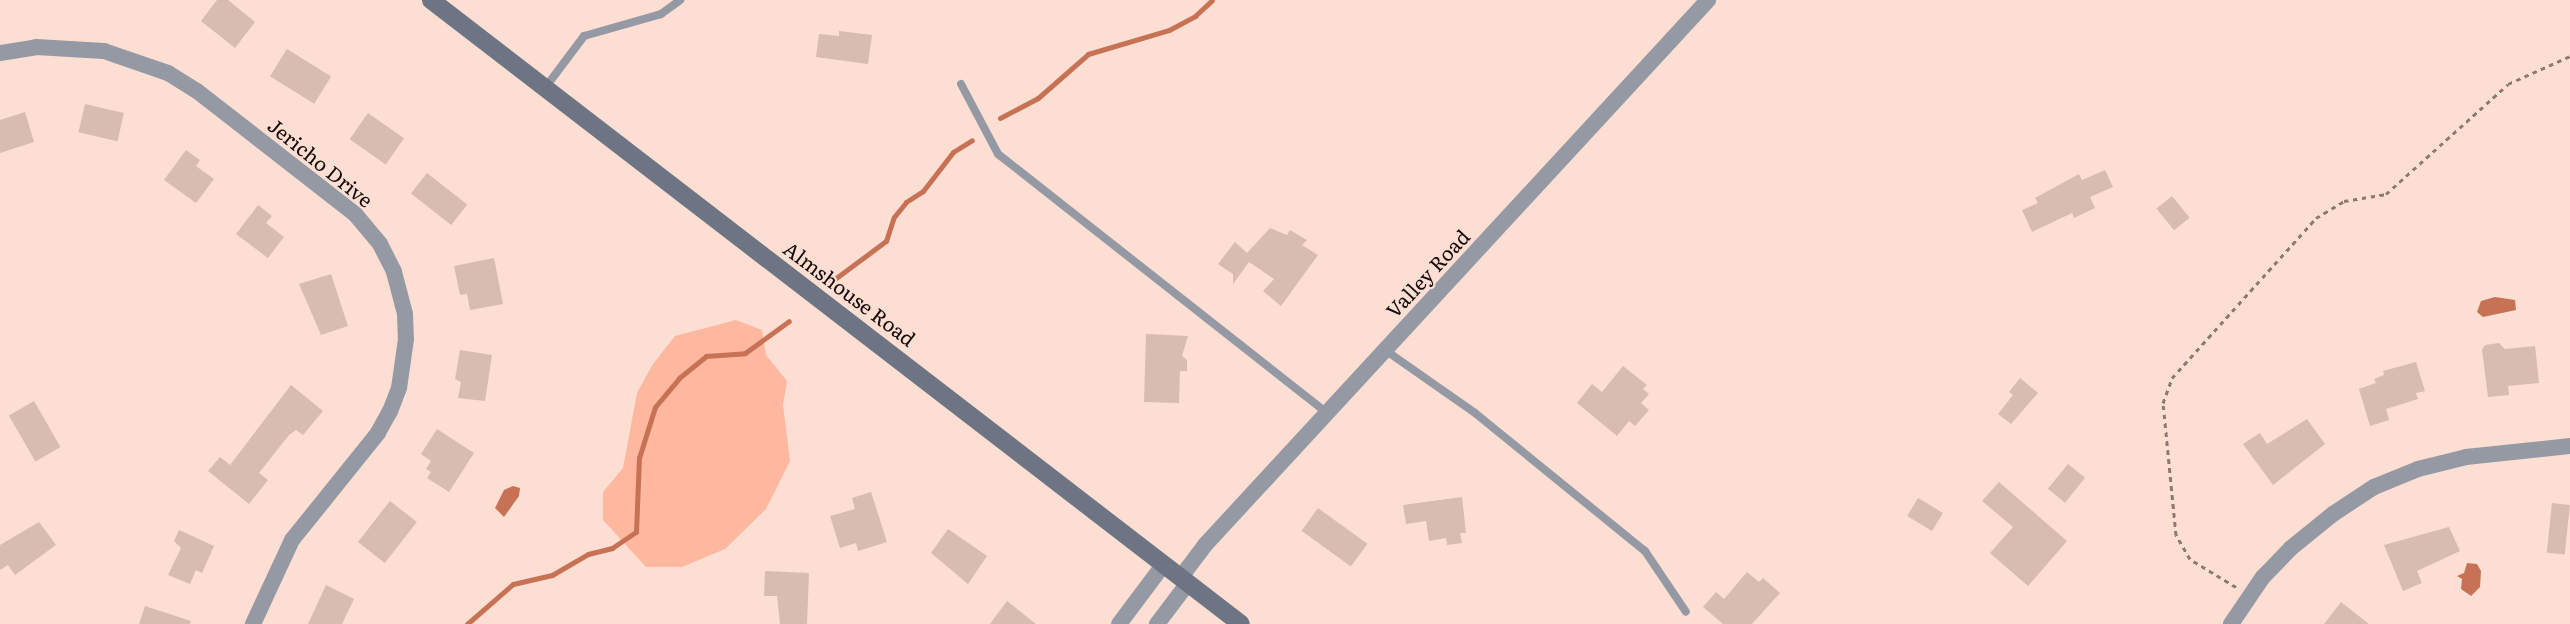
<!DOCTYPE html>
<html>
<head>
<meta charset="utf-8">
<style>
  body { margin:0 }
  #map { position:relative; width:2570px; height:624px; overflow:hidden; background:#fcded3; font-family:Literata,serif }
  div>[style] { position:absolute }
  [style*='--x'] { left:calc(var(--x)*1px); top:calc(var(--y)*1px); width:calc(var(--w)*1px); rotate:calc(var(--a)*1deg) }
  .green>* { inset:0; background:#feb89f }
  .water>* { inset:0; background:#c77255 }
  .stream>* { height:5px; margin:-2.5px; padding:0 2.5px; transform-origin:2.5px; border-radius:2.5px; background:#c77255 }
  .building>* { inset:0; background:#d8bbb1; transform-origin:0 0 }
  .path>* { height:3px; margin-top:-1.5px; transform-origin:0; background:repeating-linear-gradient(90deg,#8d7972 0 4.5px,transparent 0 9px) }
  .lane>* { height:8px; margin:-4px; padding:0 4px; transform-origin:4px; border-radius:4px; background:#9499a4 }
  .street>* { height:16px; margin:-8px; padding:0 8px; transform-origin:8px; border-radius:8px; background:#9499a4 }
  .secondary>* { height:18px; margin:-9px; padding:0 9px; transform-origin:9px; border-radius:9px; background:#6d7483 }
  span { translate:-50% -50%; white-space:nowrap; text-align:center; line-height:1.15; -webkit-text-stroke:4.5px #fcded3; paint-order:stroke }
  .street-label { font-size:20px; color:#140b08 }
</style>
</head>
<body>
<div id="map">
  <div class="green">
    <div style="clip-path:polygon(736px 320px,762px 330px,766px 355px,787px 381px,783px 405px,790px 461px,766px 509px,725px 549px,682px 567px,646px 567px,603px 520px,603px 492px,623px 468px,637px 393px,653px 364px,675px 336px)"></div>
  </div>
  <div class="water">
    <div style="clip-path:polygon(2495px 297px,2515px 300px,2516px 310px,2483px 317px,2477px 312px,2481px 301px)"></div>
    <div style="clip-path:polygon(513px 486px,520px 488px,519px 496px,504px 517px,495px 508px,504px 490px)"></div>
    <div style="clip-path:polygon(2467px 563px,2477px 564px,2481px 571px,2480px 587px,2471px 596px,2461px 589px,2462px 579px,2457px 576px,2464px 573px)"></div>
  </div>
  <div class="stream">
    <div style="--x:1000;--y:118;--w:43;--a:-27.8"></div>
    <div style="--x:1038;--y:98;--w:67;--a:-41.3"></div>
    <div style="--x:1088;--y:54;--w:84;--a:-16.5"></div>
    <div style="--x:1169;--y:30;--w:30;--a:-28"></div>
    <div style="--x:1195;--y:16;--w:23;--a:-43"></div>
    <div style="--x:828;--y:284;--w:72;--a:-36.6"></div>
    <div style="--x:886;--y:241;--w:25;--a:-72"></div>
    <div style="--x:894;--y:217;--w:19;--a:-51"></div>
    <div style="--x:906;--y:202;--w:20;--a:-33"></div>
    <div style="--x:923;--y:191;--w:49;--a:-52.4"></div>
    <div style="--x:953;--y:152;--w:22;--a:-32"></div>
    <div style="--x:467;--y:624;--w:61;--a:-41"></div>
    <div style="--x:513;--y:584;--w:40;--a:-13"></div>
    <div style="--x:552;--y:575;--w:42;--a:-30.3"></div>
    <div style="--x:588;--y:554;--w:25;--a:-14"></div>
    <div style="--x:612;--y:548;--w:29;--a:-34"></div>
    <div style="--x:636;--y:532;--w:74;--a:-87.7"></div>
    <div style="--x:639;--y:458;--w:53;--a:-72.6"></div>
    <div style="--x:655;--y:407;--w:38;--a:-50"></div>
    <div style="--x:679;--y:378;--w:35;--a:-39"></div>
    <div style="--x:706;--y:356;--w:39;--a:-4"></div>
    <div style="--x:745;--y:353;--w:54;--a:-36"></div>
  </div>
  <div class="building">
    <div style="clip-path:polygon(217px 0,228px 0,255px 22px,235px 48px,201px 21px)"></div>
    <div style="clip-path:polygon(839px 31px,872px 35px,868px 64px,816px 57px,819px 34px,839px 36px)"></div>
    <div style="left:287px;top:49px;width:52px;height:32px;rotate:32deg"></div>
    <div style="left:85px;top:104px;width:40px;height:29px;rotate:13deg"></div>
    <div style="clip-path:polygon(25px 112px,34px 142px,0 153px,0 120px)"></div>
    <div style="left:368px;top:113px;width:44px;height:32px;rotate:35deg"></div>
    <div style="clip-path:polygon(186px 150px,200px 160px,196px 166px,214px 179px,196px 203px,164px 180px)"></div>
    <div style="clip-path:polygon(2105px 170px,2113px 187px,2090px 197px,2095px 208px,2074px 218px,2072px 213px,2032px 232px,2022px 210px,2038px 203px,2035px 198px,2079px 174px,2082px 180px)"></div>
    <div style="left:427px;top:173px;width:51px;height:26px;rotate:38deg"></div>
    <div style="left:2172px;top:196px;width:28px;height:20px;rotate:51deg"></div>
    <div style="clip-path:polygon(258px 205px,272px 216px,266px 223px,284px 237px,268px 258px,236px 234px)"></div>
    <div style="clip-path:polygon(1270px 228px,1287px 235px,1290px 230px,1307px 240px,1302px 245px,1318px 255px,1281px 306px,1263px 291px,1274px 279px,1249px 262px,1233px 284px,1233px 274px,1218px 264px,1235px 242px,1247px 253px)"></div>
    <div style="clip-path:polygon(494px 258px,503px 304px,470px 310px,467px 294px,460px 295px,454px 266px)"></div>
    <div style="clip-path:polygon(331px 274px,348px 326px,321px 335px,299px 284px)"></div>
    <div style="clip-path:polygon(1146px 334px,1188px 336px,1182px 356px,1187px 360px,1187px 371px,1180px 371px,1179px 403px,1144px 402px)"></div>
    <div style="clip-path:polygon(2499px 343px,2505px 349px,2535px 346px,2539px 383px,2508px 386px,2509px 395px,2488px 397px,2482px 350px,2485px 345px)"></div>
    <div style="clip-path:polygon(460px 350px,492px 355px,485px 401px,458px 398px,461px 382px,455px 379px)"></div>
    <div style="clip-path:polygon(2416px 362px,2425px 391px,2416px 393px,2418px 399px,2386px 409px,2389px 420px,2370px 426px,2359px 389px,2376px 383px,2374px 379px,2384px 375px,2383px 371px)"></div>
    <div style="clip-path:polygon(1623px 366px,1647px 385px,1643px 389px,1649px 394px,1641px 403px,1649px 410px,1635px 426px,1629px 421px,1617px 436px,1577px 403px,1592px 384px,1602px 392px)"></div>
    <div style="clip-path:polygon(2020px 378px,2038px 393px,2011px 424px,1998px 414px,2013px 395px,2009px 392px)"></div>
    <div style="clip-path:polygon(291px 385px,323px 411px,303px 435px,296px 430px,289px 435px,259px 473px,268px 480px,249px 504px,208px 471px,220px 457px,230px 465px)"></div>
    <div style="left:34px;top:401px;width:53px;height:29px;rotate:60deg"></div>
    <div style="clip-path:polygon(2307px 419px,2325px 444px,2273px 485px,2243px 444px,2260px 433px,2267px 444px)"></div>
    <div style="clip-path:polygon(437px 429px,474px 453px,449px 492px,427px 478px,431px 472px,426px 469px,431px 461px,421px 454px)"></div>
    <div style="left:2068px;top:464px;width:22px;height:32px;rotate:39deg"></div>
    <div style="clip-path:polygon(1999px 482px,2067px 541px,2028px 586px,1990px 553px,2013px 527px,1982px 501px)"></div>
    <div style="clip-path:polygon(871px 492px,887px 542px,858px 551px,856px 543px,840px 548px,830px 516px,855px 509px,852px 498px)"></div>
    <div style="clip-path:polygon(1462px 497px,1466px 533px,1460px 533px,1462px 543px,1447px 545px,1446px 538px,1429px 541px,1426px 521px,1406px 524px,1403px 505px)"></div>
    <div style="left:1918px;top:498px;width:29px;height:21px;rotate:31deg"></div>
    <div style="left:390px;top:501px;width:34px;height:52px;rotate:38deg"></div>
    <div style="left:2552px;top:503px;width:18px;height:50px;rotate:6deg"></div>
    <div style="left:1318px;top:508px;width:61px;height:28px;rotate:36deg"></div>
    <div style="clip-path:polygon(39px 522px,56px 545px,15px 575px,8px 565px,0 570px,0 545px)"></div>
    <div style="clip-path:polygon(2449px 527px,2460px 551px,2417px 571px,2422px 583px,2403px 591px,2384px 545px)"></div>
    <div style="clip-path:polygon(948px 529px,987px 556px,968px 584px,931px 553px)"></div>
    <div style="clip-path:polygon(179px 530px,214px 546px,202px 573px,196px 570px,190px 584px,168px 575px,181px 548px,174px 541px)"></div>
    <div style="clip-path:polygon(765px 571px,809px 573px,807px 624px,780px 624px,777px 596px,764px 596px)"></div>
    <div style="clip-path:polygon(1747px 572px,1759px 582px,1763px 578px,1780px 593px,1752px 624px,1723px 624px,1703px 607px,1716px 592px,1724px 599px)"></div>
    <div style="clip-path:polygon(326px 585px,354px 599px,342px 624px,308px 624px)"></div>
    <div style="clip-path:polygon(1007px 601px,1036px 624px,990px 624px)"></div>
    <div style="clip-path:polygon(2341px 602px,2369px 624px,2324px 624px)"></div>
    <div style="clip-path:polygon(145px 606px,191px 621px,190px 624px,139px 624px)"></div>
  </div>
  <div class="path">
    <div style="--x:2236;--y:587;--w:54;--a:-148.7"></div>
    <div style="--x:2190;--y:559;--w:28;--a:-120"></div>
    <div style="--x:2176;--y:535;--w:133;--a:-95.6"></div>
    <div style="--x:2163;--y:403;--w:27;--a:-70"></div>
    <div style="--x:2172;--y:378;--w:215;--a:-48"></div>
    <div style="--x:2316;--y:218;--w:33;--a:-31"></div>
    <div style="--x:2344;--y:201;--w:43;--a:-9.5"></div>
    <div style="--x:2386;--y:194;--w:164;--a:-42"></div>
    <div style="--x:2508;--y:84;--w:68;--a:-24.3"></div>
  </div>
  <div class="lane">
    <div style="--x:961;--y:84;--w:79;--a:62.1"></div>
    <div style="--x:998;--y:154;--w:419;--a:38.2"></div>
    <div style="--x:545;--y:88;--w:65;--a:-53.1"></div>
    <div style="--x:584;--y:36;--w:80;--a:-15.9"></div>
    <div style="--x:661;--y:14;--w:24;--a:-36"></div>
    <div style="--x:1385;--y:350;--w:110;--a:35"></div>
    <div style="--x:1475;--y:413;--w:219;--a:39.1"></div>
    <div style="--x:1645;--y:551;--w:73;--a:56.1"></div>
  </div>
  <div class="street">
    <div style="--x:0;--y:53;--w:36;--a:-9"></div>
    <div style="--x:36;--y:47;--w:68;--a:3.4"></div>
    <div style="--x:104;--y:51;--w:68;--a:19"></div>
    <div style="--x:168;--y:73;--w:34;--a:32"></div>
    <div style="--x:197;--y:91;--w:200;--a:37.9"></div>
    <div style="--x:355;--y:214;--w:39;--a:50"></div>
    <div style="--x:380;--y:244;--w:31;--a:63"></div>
    <div style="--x:394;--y:272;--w:43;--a:75.3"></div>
    <div style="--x:405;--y:314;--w:25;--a:88"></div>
    <div style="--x:406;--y:339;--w:49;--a:98.1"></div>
    <div style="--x:399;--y:388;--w:25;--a:111"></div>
    <div style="--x:390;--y:411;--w:25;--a:119"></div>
    <div style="--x:378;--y:433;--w:137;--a:128.8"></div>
    <div style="--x:292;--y:540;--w:93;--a:114.9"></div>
    <div style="--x:1181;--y:577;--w:40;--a:-53"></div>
    <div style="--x:1205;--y:545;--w:742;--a:-47.29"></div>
    <div style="--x:1119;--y:624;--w:75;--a:-53.1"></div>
    <div style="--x:1157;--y:624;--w:51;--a:-52.9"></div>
    <div style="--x:2231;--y:624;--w:57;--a:-55.8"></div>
    <div style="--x:2263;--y:577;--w:40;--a:-46"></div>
    <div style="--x:2291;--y:548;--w:54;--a:-39"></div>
    <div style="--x:2333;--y:514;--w:49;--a:-33.4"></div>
    <div style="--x:2374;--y:487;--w:48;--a:-22.2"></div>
    <div style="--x:2418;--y:469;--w:49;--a:-14"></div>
    <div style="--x:2466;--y:457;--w:105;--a:-6"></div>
  </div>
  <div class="secondary">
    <div style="--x:431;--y:0;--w:1022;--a:37.61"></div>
  </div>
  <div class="street-label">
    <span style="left:321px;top:162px;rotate:39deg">Jericho Drive</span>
    <span style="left:1427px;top:273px;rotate:-47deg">Valley Road</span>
    <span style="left:850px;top:293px;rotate:37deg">Almshouse Road</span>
  </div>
</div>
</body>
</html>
